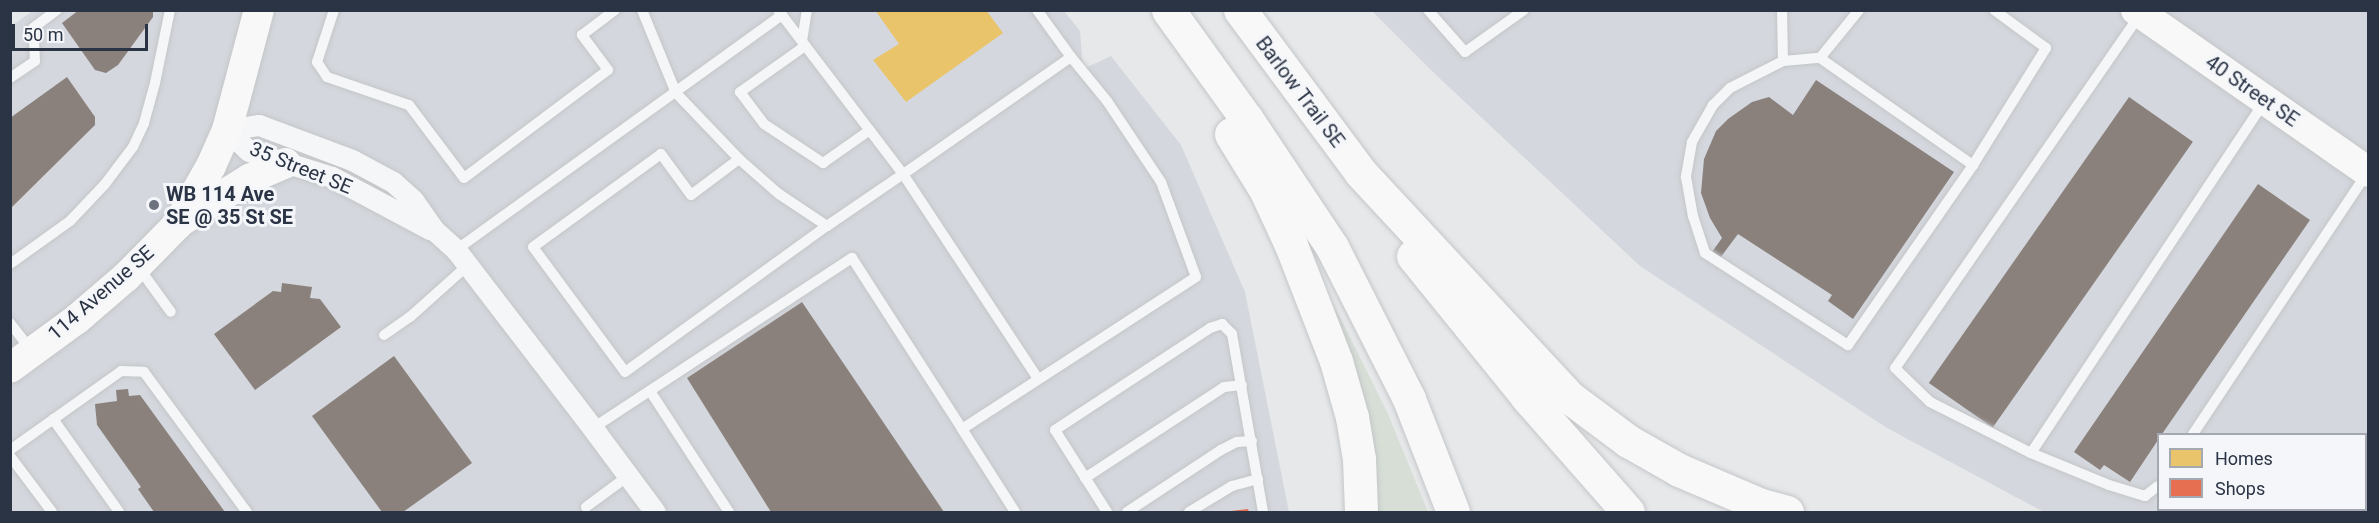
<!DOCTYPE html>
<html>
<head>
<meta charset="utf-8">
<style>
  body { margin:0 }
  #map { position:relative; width:2379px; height:523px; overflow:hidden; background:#e6e8ea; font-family:Roboto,sans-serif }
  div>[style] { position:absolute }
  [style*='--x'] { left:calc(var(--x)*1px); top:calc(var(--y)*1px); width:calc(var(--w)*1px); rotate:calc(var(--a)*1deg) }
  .built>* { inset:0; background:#d4d7dd }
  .green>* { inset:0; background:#d6ded6 }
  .homes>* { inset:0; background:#e9c46a }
  .shops>* { inset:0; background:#e76f51 }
  .industry>* { inset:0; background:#8a817c; transform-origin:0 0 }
  .roads { filter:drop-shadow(0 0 2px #c4c6c8) drop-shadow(0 0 2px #c4c6c8) }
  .lane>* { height:10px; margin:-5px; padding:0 5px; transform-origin:5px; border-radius:5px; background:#f5f6f7 }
  .street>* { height:21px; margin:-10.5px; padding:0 10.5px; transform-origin:10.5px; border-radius:10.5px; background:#f5f6f7 }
  .secondary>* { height:30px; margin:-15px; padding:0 15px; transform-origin:15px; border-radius:15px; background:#f8f8f8 }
  .primary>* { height:33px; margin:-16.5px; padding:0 16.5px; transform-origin:16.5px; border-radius:16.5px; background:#f8f8f8 }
  .highway>* { height:33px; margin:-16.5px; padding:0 16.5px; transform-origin:16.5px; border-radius:16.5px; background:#f8f8f8 }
  .dots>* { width:16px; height:16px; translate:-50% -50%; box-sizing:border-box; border:3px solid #f4f6f9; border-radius:50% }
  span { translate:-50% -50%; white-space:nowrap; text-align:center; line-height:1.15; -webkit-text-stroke:6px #f4f6f9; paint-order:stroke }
  .street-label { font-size:20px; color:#2b3445 }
  .poi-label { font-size:20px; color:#2b3445; font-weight:700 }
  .left { translate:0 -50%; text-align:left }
  .frame { position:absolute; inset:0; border:12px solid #2b3445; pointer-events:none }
  .legend { position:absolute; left:2157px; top:433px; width:210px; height:78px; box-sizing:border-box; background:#f4f6f9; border:2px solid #a4a8b1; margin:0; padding:8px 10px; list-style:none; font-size:18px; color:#2b3445 }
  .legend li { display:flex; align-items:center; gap:12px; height:30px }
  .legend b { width:30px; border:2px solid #a4a8b1 }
  .scale { position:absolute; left:12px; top:24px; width:136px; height:27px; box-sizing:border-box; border:3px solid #2b3445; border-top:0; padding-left:8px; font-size:18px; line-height:21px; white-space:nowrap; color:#2b3445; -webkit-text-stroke:4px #f4f6f9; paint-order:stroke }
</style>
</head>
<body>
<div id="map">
  <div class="built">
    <div style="clip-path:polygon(34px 10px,1064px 11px,1080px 31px,1083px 69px,1111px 56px,1181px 145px,1245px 292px,1289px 512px,11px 512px,10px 27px)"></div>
    <div style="clip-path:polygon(evenodd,1372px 11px,2368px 11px,2368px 512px,2044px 512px,1887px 428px,1640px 266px,1434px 73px,1372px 11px,2158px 434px,2366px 434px,2366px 510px,2158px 510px,2158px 434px)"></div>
  </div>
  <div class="green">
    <div style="clip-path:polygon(1336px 309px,1388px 414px,1428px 512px,1368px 512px,1328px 312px)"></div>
  </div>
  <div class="homes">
    <div style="clip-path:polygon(875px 10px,986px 10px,1003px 33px,906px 102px,873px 60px,899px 44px)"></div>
  </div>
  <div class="shops">
    <div style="clip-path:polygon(1248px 509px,1249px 512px,1232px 512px,1231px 511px)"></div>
  </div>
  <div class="industry">
    <div style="clip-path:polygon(79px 10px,153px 10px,153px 17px,118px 65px,106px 73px,95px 70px,62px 23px)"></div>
    <div style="clip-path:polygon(67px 77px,95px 117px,95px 125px,10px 209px,10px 118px)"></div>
    <div style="clip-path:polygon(1816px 80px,1954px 172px,1853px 319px,1828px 301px,1832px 295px,1738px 234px,1720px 258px,1712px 252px,1722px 238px,1710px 218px,1701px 193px,1704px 159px,1716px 131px,1728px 119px,1752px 102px,1769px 97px,1793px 115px)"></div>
    <div style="left:2129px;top:97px;width:78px;height:349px;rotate:35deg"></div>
    <div style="clip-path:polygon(2258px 184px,2310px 220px,2162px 434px,2158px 434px,2158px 440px,2130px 482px,2104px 465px,2100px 470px,2074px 452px)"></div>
    <div style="clip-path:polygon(282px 283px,312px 287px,310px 298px,320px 299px,341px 327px,255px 390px,214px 334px,273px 291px,281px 292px)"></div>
    <div style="clip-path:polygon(802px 302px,944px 512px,771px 512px,687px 378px)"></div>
    <div style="clip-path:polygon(394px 356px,472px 463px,403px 512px,382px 512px,312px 416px)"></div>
    <div style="clip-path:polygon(128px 389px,129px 396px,140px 395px,225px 512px,154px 512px,138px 489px,141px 487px,97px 425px,95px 404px,117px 401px,116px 390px)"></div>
  </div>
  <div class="roads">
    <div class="lane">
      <div style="--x:334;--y:10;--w:55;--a:108.1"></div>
      <div style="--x:317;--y:62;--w:18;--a:56"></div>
      <div style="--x:327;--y:77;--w:87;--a:18.9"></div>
      <div style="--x:409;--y:105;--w:91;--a:53"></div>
      <div style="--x:464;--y:178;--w:180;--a:-36.9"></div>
      <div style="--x:608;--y:70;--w:44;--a:-126.6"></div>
      <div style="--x:582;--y:35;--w:41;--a:-37.1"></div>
      <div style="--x:642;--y:10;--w:90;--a:67.7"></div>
      <div style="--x:676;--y:93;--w:91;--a:46.3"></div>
      <div style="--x:739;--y:159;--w:53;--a:41.2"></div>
      <div style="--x:779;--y:194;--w:58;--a:33.7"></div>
      <div style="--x:827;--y:226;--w:92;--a:-34.4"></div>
      <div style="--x:903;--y:174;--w:206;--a:-127.3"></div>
      <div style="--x:1037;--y:10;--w:58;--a:54.1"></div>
      <div style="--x:1071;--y:57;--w:205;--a:145.1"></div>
      <div style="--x:903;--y:174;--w:245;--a:56.6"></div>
      <div style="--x:1428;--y:10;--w:56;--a:48.6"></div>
      <div style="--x:1465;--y:52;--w:72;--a:-35.4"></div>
      <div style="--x:1782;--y:10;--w:51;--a:88.9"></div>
      <div style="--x:1783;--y:61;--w:59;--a:153"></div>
      <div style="--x:1730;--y:88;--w:24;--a:135"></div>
      <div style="--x:1713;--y:105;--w:43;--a:119.6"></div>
      <div style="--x:1692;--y:142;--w:36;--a:100"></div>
      <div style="--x:1686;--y:177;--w:40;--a:80"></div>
      <div style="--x:1693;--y:216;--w:39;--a:72"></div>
      <div style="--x:1705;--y:253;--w:170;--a:32.8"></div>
      <div style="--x:1848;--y:345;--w:219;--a:-55.2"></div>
      <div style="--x:1973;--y:165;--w:138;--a:-58"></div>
      <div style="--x:2046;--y:48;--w:64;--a:-143.8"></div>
      <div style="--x:1859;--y:10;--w:62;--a:129.1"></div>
      <div style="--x:1820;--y:58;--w:187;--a:35"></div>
      <div style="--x:2139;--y:16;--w:428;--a:124.7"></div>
      <div style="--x:1895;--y:368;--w:49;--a:44.2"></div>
      <div style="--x:1930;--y:402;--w:113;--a:26.8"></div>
      <div style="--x:2031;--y:453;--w:423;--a:-56.4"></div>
      <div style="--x:802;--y:41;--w:31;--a:-81"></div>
      <div style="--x:805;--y:46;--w:80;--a:144.7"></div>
      <div style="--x:740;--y:92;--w:40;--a:53"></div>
      <div style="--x:764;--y:124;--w:71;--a:33.5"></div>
      <div style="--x:823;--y:163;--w:57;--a:-35.1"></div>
      <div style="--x:1783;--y:61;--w:37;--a:-5"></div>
      <div style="--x:10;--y:78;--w:30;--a:-34"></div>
      <div style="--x:35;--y:61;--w:33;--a:-93"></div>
      <div style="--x:33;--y:28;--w:30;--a:-37"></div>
      <div style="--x:739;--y:159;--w:60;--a:143.1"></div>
      <div style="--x:691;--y:195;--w:51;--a:-126.2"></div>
      <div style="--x:661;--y:154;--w:158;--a:144"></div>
      <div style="--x:533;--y:247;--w:155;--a:53.6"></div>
      <div style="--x:625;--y:372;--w:249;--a:-35.9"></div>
      <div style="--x:456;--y:250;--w:402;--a:-35.8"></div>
      <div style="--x:10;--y:264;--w:74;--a:-35.6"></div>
      <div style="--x:70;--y:221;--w:51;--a:-46.6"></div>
      <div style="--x:105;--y:184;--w:46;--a:-52.9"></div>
      <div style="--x:133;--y:147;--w:26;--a:-65"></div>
      <div style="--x:144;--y:123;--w:41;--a:-74.6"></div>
      <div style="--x:155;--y:83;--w:75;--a:-78.4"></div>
      <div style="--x:139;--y:268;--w:54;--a:54"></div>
      <div style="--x:10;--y:323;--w:36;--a:52"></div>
      <div style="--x:384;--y:335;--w:32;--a:-35"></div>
      <div style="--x:410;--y:317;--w:76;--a:-41.8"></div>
      <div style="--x:650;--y:391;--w:145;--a:56.9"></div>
      <div style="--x:53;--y:419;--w:114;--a:54.6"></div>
      <div style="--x:593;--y:428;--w:310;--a:-33.3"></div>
      <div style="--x:852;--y:258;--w:203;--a:57.2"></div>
      <div style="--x:962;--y:429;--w:279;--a:-33"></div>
      <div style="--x:1196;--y:277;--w:101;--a:-110.2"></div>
      <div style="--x:1161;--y:182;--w:97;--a:-123.7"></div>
      <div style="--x:1107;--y:101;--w:57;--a:-129.3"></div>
      <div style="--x:962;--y:429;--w:98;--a:57.4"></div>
      <div style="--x:2193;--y:434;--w:314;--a:-56.3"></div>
      <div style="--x:10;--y:450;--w:136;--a:-35.4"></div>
      <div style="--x:121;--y:371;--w:23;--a:2"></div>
      <div style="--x:144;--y:372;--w:174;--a:53.7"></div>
      <div style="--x:2031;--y:453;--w:84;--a:22.3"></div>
      <div style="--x:2109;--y:485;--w:38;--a:17"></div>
      <div style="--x:2145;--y:496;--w:16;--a:-38"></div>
      <div style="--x:10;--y:456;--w:70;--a:53.1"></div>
      <div style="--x:1085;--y:478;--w:166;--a:-33.2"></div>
      <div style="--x:1224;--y:387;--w:18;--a:-6"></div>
      <div style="--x:586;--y:507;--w:52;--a:-36.4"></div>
      <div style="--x:1107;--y:512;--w:97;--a:-122.4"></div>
      <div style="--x:1055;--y:430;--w:186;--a:-33.3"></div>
      <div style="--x:1210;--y:328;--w:13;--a:-18"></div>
      <div style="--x:1222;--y:324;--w:14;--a:45"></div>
      <div style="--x:1232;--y:334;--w:181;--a:80.1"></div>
      <div style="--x:1127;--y:512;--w:113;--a:-33.4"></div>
      <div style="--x:1221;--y:450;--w:18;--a:-27"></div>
      <div style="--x:1237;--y:442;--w:15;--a:-4"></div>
      <div style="--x:1189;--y:512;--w:50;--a:-31.2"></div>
      <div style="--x:1232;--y:486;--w:27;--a:-15"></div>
    </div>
    <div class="street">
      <div style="--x:227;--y:130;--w:32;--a:-9"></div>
      <div style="--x:259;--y:125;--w:99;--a:20.6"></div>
      <div style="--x:352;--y:160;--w:47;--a:28.2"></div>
      <div style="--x:393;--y:182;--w:27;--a:42"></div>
      <div style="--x:413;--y:200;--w:37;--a:55"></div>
      <div style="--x:434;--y:230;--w:30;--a:42"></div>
      <div style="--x:456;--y:250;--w:232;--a:52.5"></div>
      <div style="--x:597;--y:434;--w:97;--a:53.4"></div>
      <div style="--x:227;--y:130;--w:30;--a:44"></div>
      <div style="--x:249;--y:151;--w:87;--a:17.4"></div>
      <div style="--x:332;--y:177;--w:111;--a:28"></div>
    </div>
    <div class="secondary">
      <div style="--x:2136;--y:10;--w:283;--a:34.9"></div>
      <div style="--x:183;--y:220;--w:78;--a:-31.8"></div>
      <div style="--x:249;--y:179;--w:40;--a:-23.4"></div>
      <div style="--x:10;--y:368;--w:83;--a:-36.2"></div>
      <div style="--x:77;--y:319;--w:65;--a:-40.6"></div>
      <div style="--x:126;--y:277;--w:74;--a:-45.5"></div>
      <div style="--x:178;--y:224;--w:67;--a:-60.4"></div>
      <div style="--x:211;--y:166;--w:39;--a:-66"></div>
      <div style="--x:227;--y:130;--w:124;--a:-75.1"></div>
    </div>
    <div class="primary">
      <div style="--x:1240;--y:10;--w:203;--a:53.4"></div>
    </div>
    <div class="highway">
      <div style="--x:1168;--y:10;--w:133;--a:54.2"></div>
      <div style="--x:1246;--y:118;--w:155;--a:56.3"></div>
      <div style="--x:1332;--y:247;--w:170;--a:63.1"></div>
      <div style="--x:1409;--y:399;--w:121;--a:68.7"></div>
      <div style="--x:1231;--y:134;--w:67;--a:58.4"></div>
      <div style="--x:1266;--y:191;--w:60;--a:65.2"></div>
      <div style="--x:1291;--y:245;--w:124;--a:68.8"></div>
      <div style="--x:1336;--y:361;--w:58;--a:74.1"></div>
      <div style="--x:1352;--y:417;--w:43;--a:80.5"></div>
      <div style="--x:1359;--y:459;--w:53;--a:87.8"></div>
      <div style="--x:1361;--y:173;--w:306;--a:47.1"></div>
      <div style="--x:1569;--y:397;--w:74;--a:36.7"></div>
      <div style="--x:1628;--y:441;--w:59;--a:29.6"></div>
      <div style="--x:1679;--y:470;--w:89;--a:23.1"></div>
      <div style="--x:1761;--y:505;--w:27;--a:15"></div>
      <div style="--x:1413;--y:256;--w:181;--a:51"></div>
      <div style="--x:1527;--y:397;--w:153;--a:48.7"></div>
    </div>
  </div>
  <div class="dots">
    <div style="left:154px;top:205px;background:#6c737f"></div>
  </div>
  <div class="street-label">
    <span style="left:2252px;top:91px;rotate:35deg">40 Street SE</span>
    <span style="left:1300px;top:92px;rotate:53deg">Barlow Trail SE</span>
    <span style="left:301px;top:168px;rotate:22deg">35 Street SE</span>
    <span style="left:101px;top:293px;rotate:-41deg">114 Avenue SE</span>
  </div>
  <div class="poi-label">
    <span class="left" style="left:166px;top:206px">WB 114 Ave<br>SE @ 35 St SE</span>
  </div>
  <div class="frame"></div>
  <ul class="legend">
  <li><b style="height:16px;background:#e9c46a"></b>Homes</li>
  <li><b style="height:16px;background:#e76f51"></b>Shops</li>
  </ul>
  <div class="scale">50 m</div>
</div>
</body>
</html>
